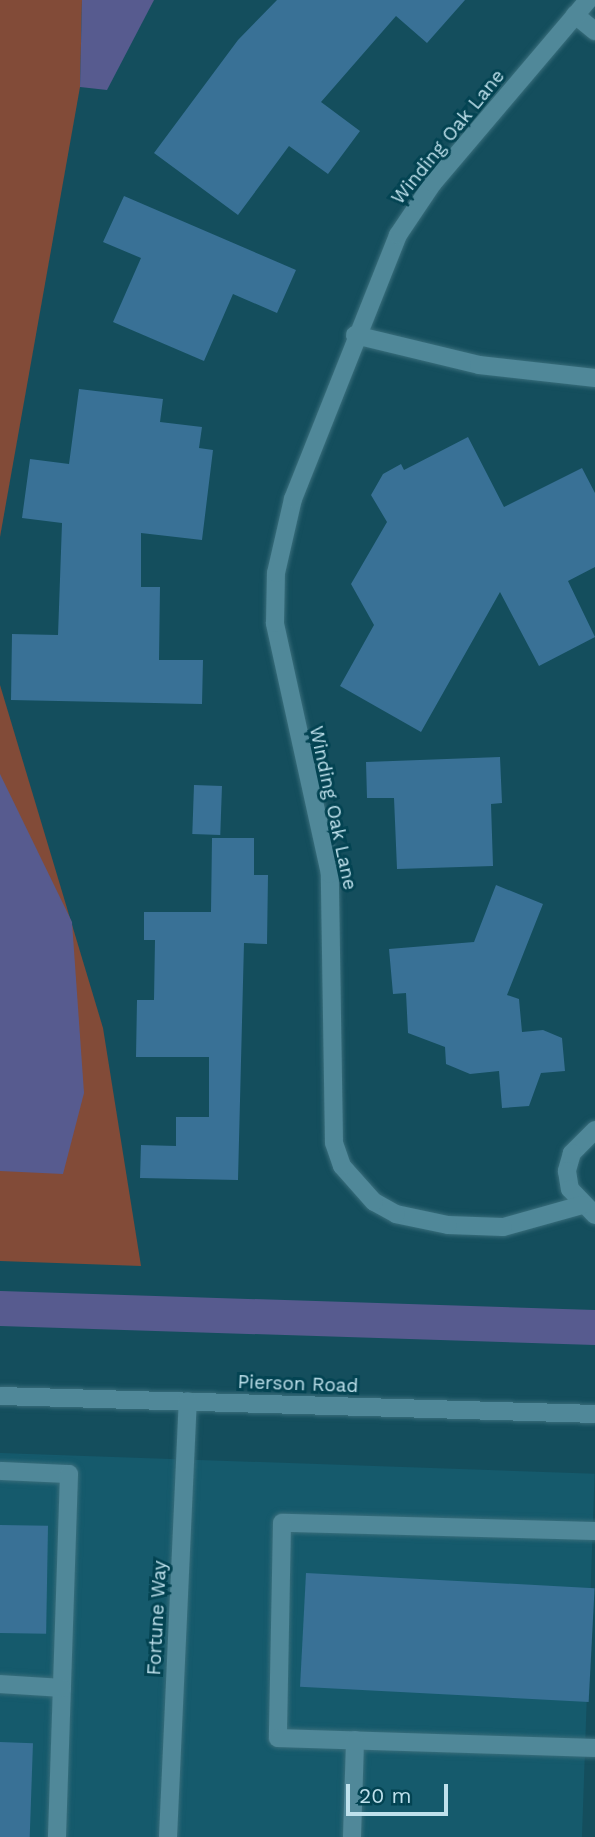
<!DOCTYPE html>
<html>
<head>
<meta charset="utf-8">
<style>
  body { margin:0 }
  #map { position:relative; width:595px; height:1837px; overflow:hidden; background:#144e5d; font-family:"Work Sans",sans-serif }
  div>[style] { position:absolute }
  [style*='--x'] { left:calc(var(--x)*1px); top:calc(var(--y)*1px); width:calc(var(--w)*1px); rotate:calc(var(--a)*1deg) }
  .built>* { inset:0; background:#155a6c; transform-origin:0 0 }
  .green>* { inset:0; background:#824b38 }
  .water>* { inset:0; background:#575b8f }
  .canal>* { height:35px; margin:-17.5px; padding:0 17.5px; transform-origin:17.5px; border-radius:17.5px; background:#575b8f }
  .building>* { inset:0; background:#397196; transform-origin:0 0 }
  .roads { filter:drop-shadow(0 0 2px #3a6e7c) drop-shadow(0 0 2px #3a6e7c) }
  .minor>* { height:18px; margin:-9px; padding:0 9px; transform-origin:9px; border-radius:9px; background:#508899 }
  span { translate:-50% -50%; white-space:nowrap; text-align:center; line-height:1.15; -webkit-text-stroke:6px #034352; paint-order:stroke }
  .street-label { font-size:19px; color:#bfe1ec }
  .scale { position:absolute; left:346px; top:1784px; width:102px; height:32px; box-sizing:border-box; border:4px solid #bfe1ec; border-top:0; padding-left:9px; font-size:21px; line-height:24px; white-space:nowrap; color:#bfe1ec; -webkit-text-stroke:5px #034352; paint-order:stroke }
</style>
</head>
<body>
<div id="map">
  <div class="built">
    <div style="left:0;top:1453px;width:595px;height:384px;rotate:2deg"></div>
  </div>
  <div class="green">
    <div style="clip-path:polygon(0 0,82px 0,80px 87px,0 537px)"></div>
    <div style="clip-path:polygon(0 685px,103px 1028px,141px 1266px,0 1261px)"></div>
  </div>
  <div class="water">
    <div style="clip-path:polygon(82px 0,154px 0,107px 90px,80px 87px)"></div>
    <div style="clip-path:polygon(0 774px,72px 922px,84px 1093px,63px 1174px,0 1171px)"></div>
  </div>
  <div class="canal">
    <div style="--x:0;--y:1308;--w:595;--a:1.83"></div>
  </div>
  <div class="building">
    <div style="clip-path:polygon(277px 0,465px 0,427px 43px,396px 16px,321px 102px,360px 131px,328px 174px,289px 146px,238px 215px,154px 153px,238px 40px)"></div>
    <div style="clip-path:polygon(124px 196px,296px 270px,277px 313px,233px 294px,204px 361px,113px 322px,141px 258px,103px 242px)"></div>
    <div style="clip-path:polygon(79px 389px,163px 399px,160px 422px,202px 427px,199px 448px,213px 450px,202px 540px,141px 533px,141px 587px,160px 587px,159px 660px,203px 660px,202px 704px,11px 700px,12px 634px,58px 635px,62px 523px,22px 518px,30px 459px,69px 464px)"></div>
    <div style="clip-path:polygon(468px 437px,504px 507px,582px 468px,595px 493px,595px 567px,568px 581px,595px 637px,539px 666px,500px 592px,421px 732px,340px 686px,374px 625px,351px 584px,387px 522px,371px 495px,383px 474px,401px 464px,404px 470px)"></div>
    <div style="clip-path:polygon(500px 757px,502px 803px,491px 804px,493px 866px,397px 869px,394px 798px,367px 798px,366px 762px)"></div>
    <div style="left:194px;top:785px;width:28px;height:49px;rotate:2deg"></div>
    <div style="clip-path:polygon(212px 838px,254px 838px,254px 875px,268px 875px,267px 944px,244px 943px,238px 1180px,140px 1178px,141px 1145px,176px 1146px,176px 1117px,209px 1117px,209px 1057px,136px 1057px,137px 1000px,154px 1000px,155px 940px,144px 940px,144px 912px,211px 912px)"></div>
    <div style="clip-path:polygon(496px 885px,543px 904px,507px 995px,519px 999px,522px 1032px,543px 1030px,562px 1038px,565px 1071px,541px 1073px,529px 1106px,502px 1108px,499px 1071px,470px 1074px,446px 1064px,445px 1047px,408px 1033px,406px 993px,393px 994px,389px 949px,474px 942px)"></div>
    <div style="left:0;top:1525px;width:48px;height:108px;rotate:1deg"></div>
    <div style="left:306px;top:1573px;width:289px;height:114px;rotate:3deg"></div>
    <div style="left:0;top:1742px;width:33px;height:95px;rotate:2deg"></div>
  </div>
  <div class="roads">
    <div class="minor">
      <div style="--x:575;--y:15;--w:26;--a:39"></div>
      <div style="--x:355;--y:335;--w:128;--a:13.6"></div>
      <div style="--x:479;--y:365;--w:117;--a:6.4"></div>
      <div style="--x:595;--y:1130;--w:33;--a:135"></div>
      <div style="--x:572;--y:1153;--w:19;--a:106"></div>
      <div style="--x:567;--y:1171;--w:18;--a:81"></div>
      <div style="--x:570;--y:1189;--w:36;--a:46"></div>
      <div style="--x:582;--y:1205;--w:82;--a:164.4"></div>
      <div style="--x:503;--y:1227;--w:55;--a:-177.9"></div>
      <div style="--x:448;--y:1225;--w:53;--a:-168.1"></div>
      <div style="--x:396;--y:1214;--w:25;--a:-151"></div>
      <div style="--x:374;--y:1202;--w:48;--a:-131.6"></div>
      <div style="--x:342;--y:1166;--w:24;--a:-109"></div>
      <div style="--x:334;--y:1143;--w:269;--a:-90.9"></div>
      <div style="--x:330;--y:874;--w:257;--a:-102.4"></div>
      <div style="--x:275;--y:623;--w:50;--a:-88.9"></div>
      <div style="--x:276;--y:573;--w:76;--a:-77.1"></div>
      <div style="--x:293;--y:499;--w:284;--a:-68.3"></div>
      <div style="--x:398;--y:235;--w:63;--a:-56.1"></div>
      <div style="--x:433;--y:183;--w:240;--a:-49.7"></div>
      <div style="--x:0;--y:1396;--w:595;--a:1.73"></div>
      <div style="--x:0;--y:1471;--w:69;--a:2.5"></div>
      <div style="--x:69;--y:1474;--w:363;--a:91.9"></div>
      <div style="--x:595;--y:1531;--w:313;--a:-178.5"></div>
      <div style="--x:282;--y:1523;--w:215;--a:91.1"></div>
      <div style="--x:278;--y:1738;--w:317;--a:1.8"></div>
      <div style="--x:0;--y:1684;--w:62;--a:3.7"></div>
      <div style="--x:168;--y:1837;--w:436;--a:-87.4"></div>
      <div style="--x:352;--y:1837;--w:97;--a:-88.2"></div>
    </div>
  </div>
  <div class="street-label">
    <span style="left:448px;top:137px;rotate:-51deg">Winding Oak Lane</span>
    <span style="left:333px;top:808px;rotate:78deg">Winding Oak Lane</span>
    <span style="left:298px;top:1384px;rotate:2deg">Pierson Road</span>
    <span style="left:157px;top:1618px;rotate:-87deg">Fortune Way</span>
  </div>
  <div class="scale">20 m</div>
</div>
</body>
</html>
